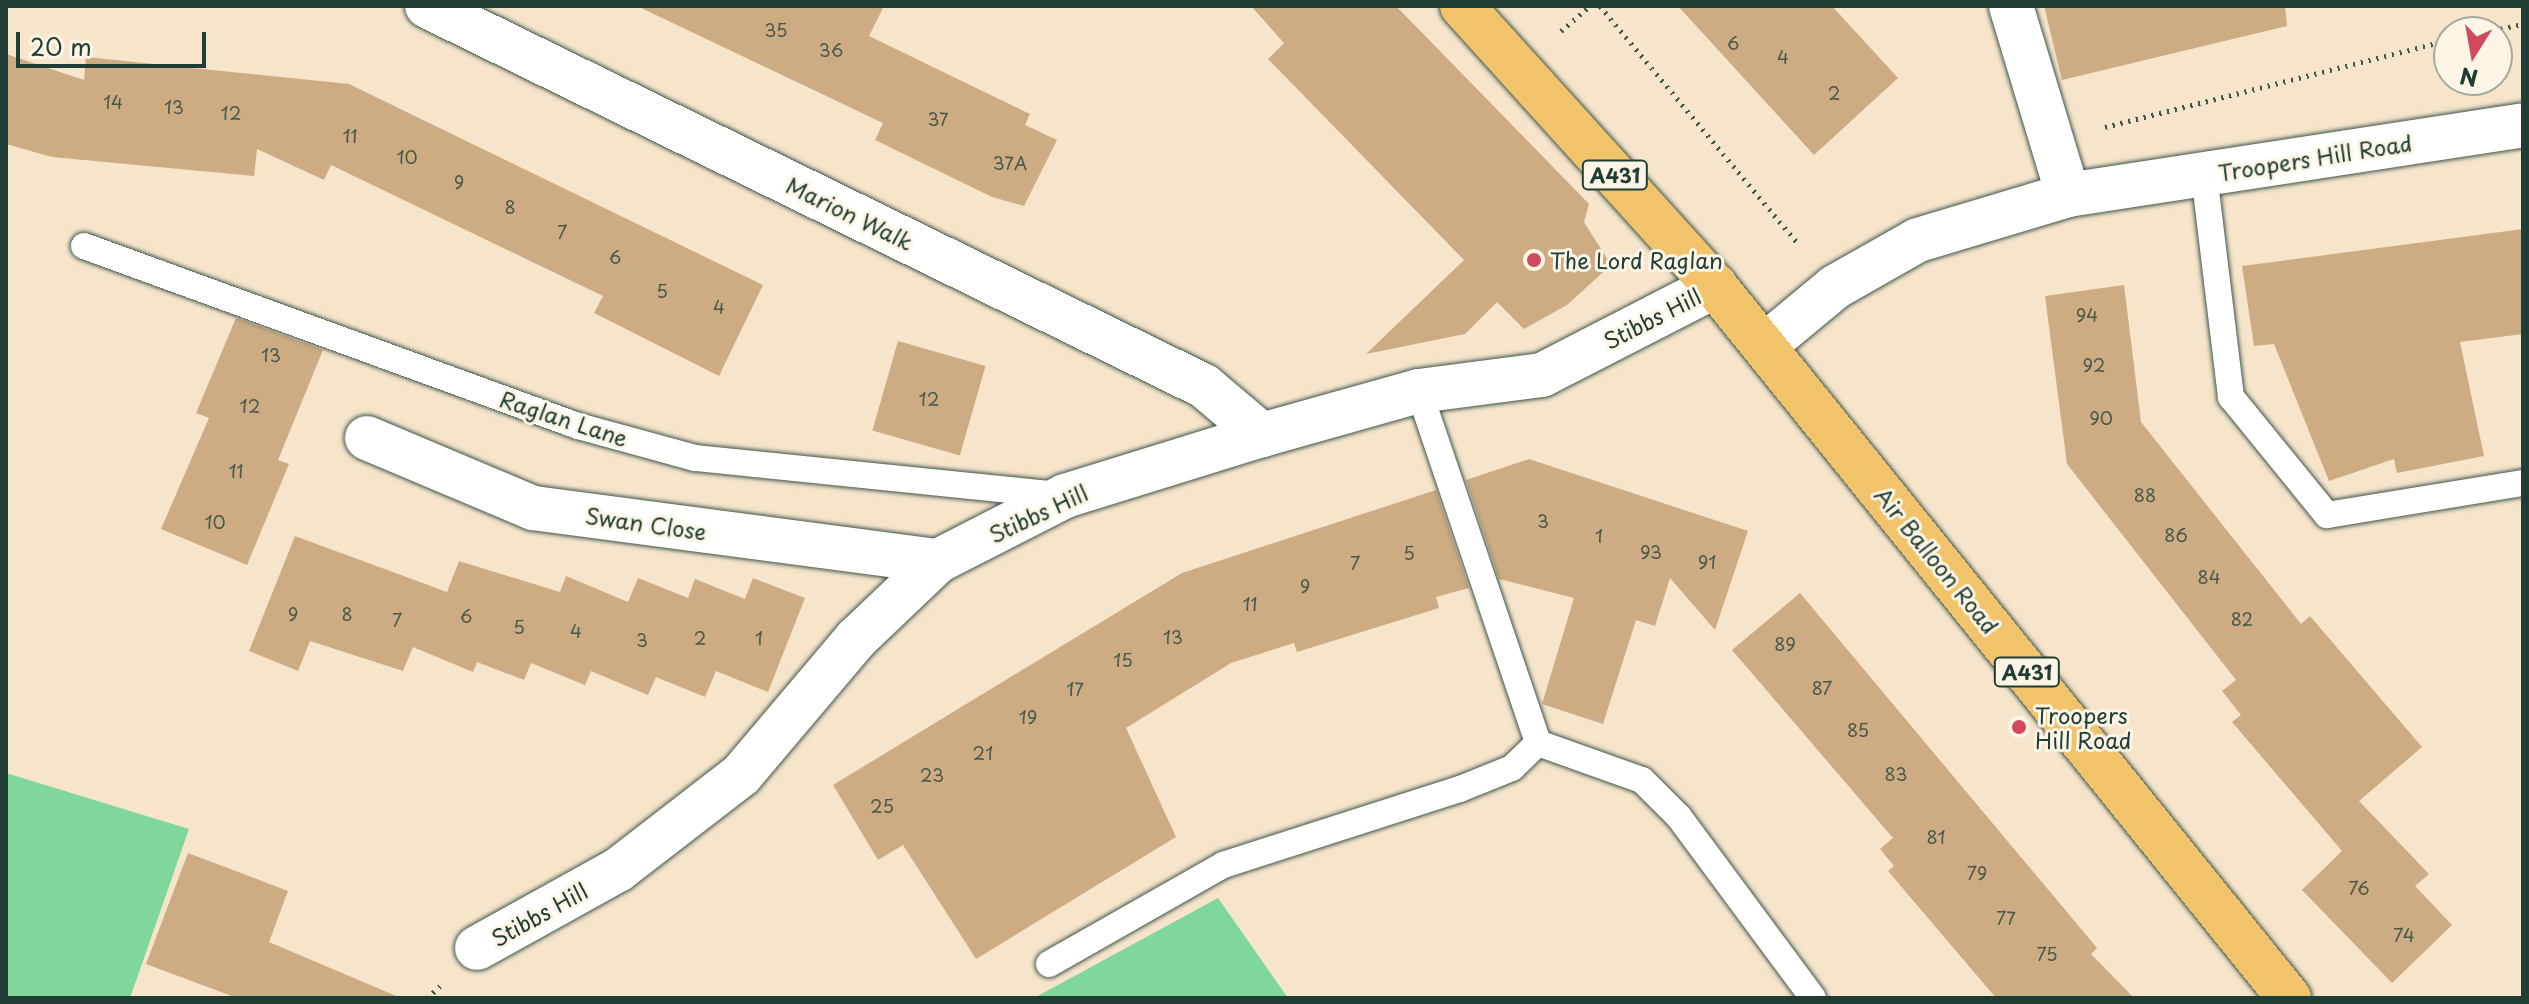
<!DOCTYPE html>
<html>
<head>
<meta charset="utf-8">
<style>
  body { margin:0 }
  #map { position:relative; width:2529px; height:1004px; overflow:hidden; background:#f6e5cb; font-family:"Playpen Sans",sans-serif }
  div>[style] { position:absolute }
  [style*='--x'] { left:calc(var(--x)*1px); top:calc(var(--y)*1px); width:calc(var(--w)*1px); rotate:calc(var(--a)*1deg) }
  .green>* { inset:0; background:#7fd79c }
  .building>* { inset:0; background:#cdac84; transform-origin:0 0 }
  .path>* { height:5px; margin-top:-2.5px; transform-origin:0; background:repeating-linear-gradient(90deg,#3f564b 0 2px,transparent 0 8px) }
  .roads { filter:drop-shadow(0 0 2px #3f564b) drop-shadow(0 0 2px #3f564b) }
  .lane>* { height:26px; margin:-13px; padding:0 13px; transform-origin:13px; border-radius:13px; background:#fff }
  .street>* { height:44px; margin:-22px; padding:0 22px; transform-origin:22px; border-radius:22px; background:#fff }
  .primary>* { height:44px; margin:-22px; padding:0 22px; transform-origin:22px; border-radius:22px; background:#f1c36a }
  .dots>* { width:22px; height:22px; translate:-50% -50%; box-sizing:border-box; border:4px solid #fcf5e5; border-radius:50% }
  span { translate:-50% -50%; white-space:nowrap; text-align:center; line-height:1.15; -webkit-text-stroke:6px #fcf5e5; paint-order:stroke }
  .number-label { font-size:18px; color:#4a5948 }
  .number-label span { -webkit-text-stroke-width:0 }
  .shield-label span { padding:2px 6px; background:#fcf5e5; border:2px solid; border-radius:6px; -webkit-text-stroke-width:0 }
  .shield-label { font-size:20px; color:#1f3d34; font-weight:700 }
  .street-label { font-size:22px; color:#1f3d34 }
  .poi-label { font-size:22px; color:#1f3d34 }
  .left { translate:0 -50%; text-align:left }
  .frame { position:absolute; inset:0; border:8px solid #1f3d34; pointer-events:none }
  .north { position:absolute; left:2433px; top:16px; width:80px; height:80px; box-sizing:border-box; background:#fcf5e5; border:2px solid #a4ab9e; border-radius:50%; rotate:191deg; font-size:22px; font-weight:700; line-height:32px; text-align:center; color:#1f3d34 }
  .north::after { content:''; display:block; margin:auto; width:28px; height:36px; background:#d1495b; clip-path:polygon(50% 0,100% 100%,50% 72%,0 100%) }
  .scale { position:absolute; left:16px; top:32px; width:190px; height:36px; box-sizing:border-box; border:4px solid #1f3d34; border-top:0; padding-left:10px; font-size:24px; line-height:28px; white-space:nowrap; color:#1f3d34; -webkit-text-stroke:6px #fcf5e5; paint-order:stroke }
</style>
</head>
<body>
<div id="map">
  <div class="green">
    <div style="clip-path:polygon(6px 773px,189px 829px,130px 998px,6px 998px)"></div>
    <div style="clip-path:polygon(1218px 898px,1288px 998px,1034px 998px)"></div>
  </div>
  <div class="building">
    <div style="clip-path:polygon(637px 6px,884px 6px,869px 36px,1030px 114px,1025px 125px,1057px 140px,1024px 206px,992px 197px,875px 140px,883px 123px)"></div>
    <div style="clip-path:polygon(1251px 6px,1396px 6px,1589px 204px,1584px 222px,1611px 265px,1567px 305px,1524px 329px,1497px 302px,1465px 334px,1366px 354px,1464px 260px,1268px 59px,1284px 43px)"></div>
    <div style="clip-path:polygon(1678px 6px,1832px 6px,1898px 78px,1814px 155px)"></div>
    <div style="clip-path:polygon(2044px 6px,2285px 6px,2287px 26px,2062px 80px)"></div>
    <div style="clip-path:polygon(6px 54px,84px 80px,86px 57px,349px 84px,763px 285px,719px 376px,594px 313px,603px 296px,331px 165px,324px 180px,257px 149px,254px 176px,52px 157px,6px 144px)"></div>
    <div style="clip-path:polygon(2523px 229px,2523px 334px,2460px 342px,2484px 456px,2397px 473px,2394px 459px,2329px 481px,2274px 344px,2254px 346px,2242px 266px)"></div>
    <div style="clip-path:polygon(2124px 285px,2141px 422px,2301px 624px,2310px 616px,2422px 747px,2359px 801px,2429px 874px,2415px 886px,2452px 925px,2392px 983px,2302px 890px,2342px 851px,2232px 722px,2241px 715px,2222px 691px,2236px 680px,2067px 464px,2045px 296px)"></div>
    <div style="clip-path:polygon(236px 318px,323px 350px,278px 460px,289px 464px,247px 565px,161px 529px,209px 418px,196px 413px)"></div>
    <div style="left:898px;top:341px;width:91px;height:93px;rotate:16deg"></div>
    <div style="clip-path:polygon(1529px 459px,1748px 531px,1715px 630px,1670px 578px,1655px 626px,1636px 620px,1603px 724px,1542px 704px,1574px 598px,1499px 579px,1466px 480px)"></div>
    <div style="clip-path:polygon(1436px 490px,1469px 588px,1436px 597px,1439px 608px,1297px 652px,1294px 643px,1231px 663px,1126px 728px,1176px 837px,976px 959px,903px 845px,878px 860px,833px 785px,1182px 573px)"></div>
    <div style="clip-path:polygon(295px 536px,447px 592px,459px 561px,560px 592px,566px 576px,628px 602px,638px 578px,688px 598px,695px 579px,745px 599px,753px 578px,805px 598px,768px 692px,716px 671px,705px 697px,656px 677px,648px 695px,591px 671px,585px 685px,531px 663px,524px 680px,477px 662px,473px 672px,413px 647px,403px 671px,310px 641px,298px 671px,249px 651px)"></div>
    <div style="clip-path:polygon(1800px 593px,2097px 948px,2091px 954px,2134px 998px,1996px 998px,1888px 871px,1894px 866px,1880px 849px,1893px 838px,1732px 650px)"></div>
    <div style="clip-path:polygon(188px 853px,288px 891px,269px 942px,401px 998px,237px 998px,146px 964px)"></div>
  </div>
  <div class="path">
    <div style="--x:1600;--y:6;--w:310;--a:50.2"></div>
    <div style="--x:1561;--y:31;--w:38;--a:-41"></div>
    <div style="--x:2485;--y:32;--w:39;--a:-12"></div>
    <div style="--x:2105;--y:127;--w:355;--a:-14.2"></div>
    <div style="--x:427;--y:998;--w:18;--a:-43"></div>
  </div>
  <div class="roads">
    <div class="lane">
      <div style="--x:2204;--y:174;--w:225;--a:83.1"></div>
      <div style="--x:2231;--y:397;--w:152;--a:50.9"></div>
      <div style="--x:2327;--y:515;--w:199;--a:-9.3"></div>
      <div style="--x:84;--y:246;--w:526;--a:20.02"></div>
      <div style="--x:578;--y:426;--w:121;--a:15.3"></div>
      <div style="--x:695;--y:458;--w:365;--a:5.8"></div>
      <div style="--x:1419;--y:391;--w:372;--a:71.3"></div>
      <div style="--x:1538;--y:743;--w:110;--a:19.6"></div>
      <div style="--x:1642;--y:780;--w:52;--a:45"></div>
      <div style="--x:1679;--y:817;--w:225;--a:53.5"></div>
      <div style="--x:1049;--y:964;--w:200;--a:-29.6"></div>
      <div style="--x:1223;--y:865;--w:249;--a:-17.8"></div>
      <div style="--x:1460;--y:789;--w:56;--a:-22"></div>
      <div style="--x:1512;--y:768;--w:36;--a:-44"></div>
    </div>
    <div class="street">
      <div style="--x:427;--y:6;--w:865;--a:26.06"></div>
      <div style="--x:1204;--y:386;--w:76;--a:40.2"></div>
      <div style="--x:2011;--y:6;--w:197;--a:73.2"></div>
      <div style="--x:1764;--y:346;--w:92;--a:-39.7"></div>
      <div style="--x:1835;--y:287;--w:95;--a:-29.5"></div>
      <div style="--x:1918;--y:240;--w:157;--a:-16.7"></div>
      <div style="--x:2068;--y:195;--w:460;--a:-8.7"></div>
      <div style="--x:367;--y:438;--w:180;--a:22.9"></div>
      <div style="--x:533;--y:508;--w:408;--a:7.5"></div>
      <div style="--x:477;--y:948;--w:161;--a:-29"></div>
      <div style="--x:618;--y:870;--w:155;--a:-37.7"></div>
      <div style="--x:741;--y:775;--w:178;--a:-49.8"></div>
      <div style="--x:856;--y:639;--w:113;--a:-43.6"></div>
      <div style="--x:938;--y:561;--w:143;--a:-27.1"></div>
      <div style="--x:1065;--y:496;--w:206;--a:-17.2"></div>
      <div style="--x:1262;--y:435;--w:163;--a:-15.7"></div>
      <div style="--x:1419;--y:391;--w:124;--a:-7.4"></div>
      <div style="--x:1542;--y:375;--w:195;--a:-27.2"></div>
    </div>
    <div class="primary">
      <div style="--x:1462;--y:6;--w:377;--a:47.9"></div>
      <div style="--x:1715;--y:286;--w:915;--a:51.12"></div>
    </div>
  </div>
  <div class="dots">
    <div style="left:1534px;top:260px;background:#d1495b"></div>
    <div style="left:2019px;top:727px;background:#d1495b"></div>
  </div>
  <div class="number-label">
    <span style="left:776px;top:30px">35</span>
    <span style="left:1733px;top:43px">6</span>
    <span style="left:831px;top:50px">36</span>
    <span style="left:1783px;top:57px">4</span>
    <span style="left:1834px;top:93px">2</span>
    <span style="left:113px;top:102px">14</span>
    <span style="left:174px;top:107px">13</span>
    <span style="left:231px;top:113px">12</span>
    <span style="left:938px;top:119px">37</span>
    <span style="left:350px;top:136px">11</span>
    <span style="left:407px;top:157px">10</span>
    <span style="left:1010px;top:163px">37A</span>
    <span style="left:459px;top:182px">9</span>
    <span style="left:510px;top:207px">8</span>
    <span style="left:562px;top:232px">7</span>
    <span style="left:615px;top:257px">6</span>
    <span style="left:662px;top:291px">5</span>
    <span style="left:719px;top:307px">4</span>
    <span style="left:2087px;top:315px">94</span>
    <span style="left:271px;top:355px">13</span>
    <span style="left:2094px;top:365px">92</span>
    <span style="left:929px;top:399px">12</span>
    <span style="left:250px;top:406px">12</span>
    <span style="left:2101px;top:418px">90</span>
    <span style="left:236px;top:471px">11</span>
    <span style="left:2145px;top:495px">88</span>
    <span style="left:1543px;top:521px">3</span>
    <span style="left:215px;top:522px">10</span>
    <span style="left:2176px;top:535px">86</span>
    <span style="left:1599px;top:536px">1</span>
    <span style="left:1651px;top:552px">93</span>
    <span style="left:1409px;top:553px">5</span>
    <span style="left:1707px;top:562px">91</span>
    <span style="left:1355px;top:563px">7</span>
    <span style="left:2209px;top:577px">84</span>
    <span style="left:1305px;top:586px">9</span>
    <span style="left:1250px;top:604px">11</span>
    <span style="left:293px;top:614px">9</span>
    <span style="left:347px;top:614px">8</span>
    <span style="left:466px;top:616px">6</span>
    <span style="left:2242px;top:619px">82</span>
    <span style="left:397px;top:620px">7</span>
    <span style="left:519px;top:627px">5</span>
    <span style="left:576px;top:631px">4</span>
    <span style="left:1173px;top:637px">13</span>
    <span style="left:700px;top:638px">2</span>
    <span style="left:759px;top:638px">1</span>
    <span style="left:642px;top:640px">3</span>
    <span style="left:1785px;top:644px">89</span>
    <span style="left:1123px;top:660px">15</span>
    <span style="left:1822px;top:688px">87</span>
    <span style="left:1075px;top:689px">17</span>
    <span style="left:1028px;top:717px">19</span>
    <span style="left:1858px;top:730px">85</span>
    <span style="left:983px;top:753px">21</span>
    <span style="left:1896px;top:774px">83</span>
    <span style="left:932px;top:775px">23</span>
    <span style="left:882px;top:806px">25</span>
    <span style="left:1936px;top:837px">81</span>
    <span style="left:1977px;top:873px">79</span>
    <span style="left:2359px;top:888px">76</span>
    <span style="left:2006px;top:918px">77</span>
    <span style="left:2404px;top:935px">74</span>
    <span style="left:2047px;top:954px">75</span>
  </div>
  <div class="shield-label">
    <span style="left:1615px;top:175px">A431</span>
    <span style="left:2027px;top:672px">A431</span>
  </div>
  <div class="street-label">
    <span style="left:2315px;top:157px;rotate:-9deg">Troopers Hill Road</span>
    <span style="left:850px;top:213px;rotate:26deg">Marion Walk</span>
    <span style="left:1652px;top:318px;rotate:-27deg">Stibbs Hill</span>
    <span style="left:564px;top:418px;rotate:18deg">Raglan Lane</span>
    <span style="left:1038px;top:513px;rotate:-25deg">Stibbs Hill</span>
    <span style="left:646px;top:523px;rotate:8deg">Swan Close</span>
    <span style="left:1937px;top:560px;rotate:51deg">Air Balloon Road</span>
    <span style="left:539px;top:914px;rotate:-29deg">Stibbs Hill</span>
  </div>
  <div class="poi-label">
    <span class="left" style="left:1550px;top:260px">The Lord Raglan</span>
    <span class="left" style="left:2035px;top:727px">Troopers<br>Hill Road</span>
  </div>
  <div class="frame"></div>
  <div class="north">N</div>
  <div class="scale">20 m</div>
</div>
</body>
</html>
